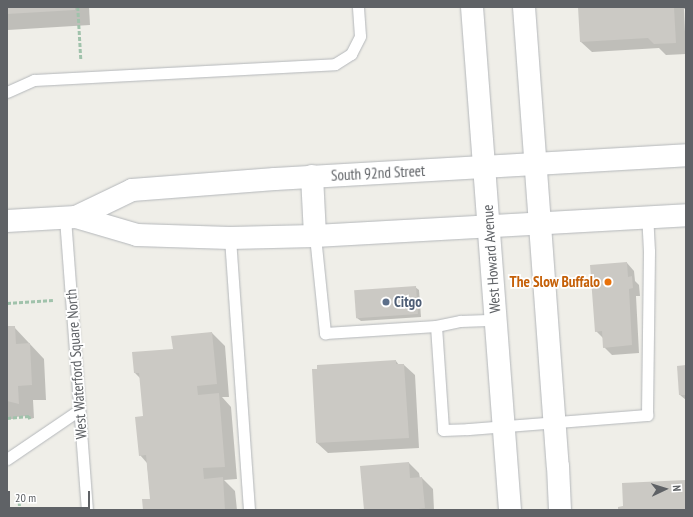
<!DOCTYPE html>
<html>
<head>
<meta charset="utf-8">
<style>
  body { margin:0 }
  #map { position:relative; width:693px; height:517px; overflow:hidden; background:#efeee8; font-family:"PT Sans Narrow",sans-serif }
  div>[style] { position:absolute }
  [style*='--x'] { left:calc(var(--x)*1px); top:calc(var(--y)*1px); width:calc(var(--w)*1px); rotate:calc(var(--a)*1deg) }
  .shadow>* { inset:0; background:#0003 }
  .building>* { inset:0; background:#cbc9c4; transform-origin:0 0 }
  .path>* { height:2.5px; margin-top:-1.25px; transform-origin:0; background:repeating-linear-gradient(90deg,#a0c2ab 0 4px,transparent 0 6px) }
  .roads { filter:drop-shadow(0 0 1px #b4b7ba) drop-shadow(0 0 1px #b4b7ba) }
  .lane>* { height:11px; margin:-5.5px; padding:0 5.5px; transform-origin:5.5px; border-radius:5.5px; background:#fff }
  .secondary>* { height:22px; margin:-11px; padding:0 11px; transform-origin:11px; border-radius:11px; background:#fff }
  .dots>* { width:11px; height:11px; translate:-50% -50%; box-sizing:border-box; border:2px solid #fff; border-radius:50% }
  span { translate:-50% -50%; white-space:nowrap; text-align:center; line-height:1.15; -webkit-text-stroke:3.5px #fff; paint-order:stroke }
  .street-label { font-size:15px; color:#5f6266 }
  .food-label { font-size:15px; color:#c56008; font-weight:700 }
  .right { translate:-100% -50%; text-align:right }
  .service-label { font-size:15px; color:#4e5e75; font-weight:700 }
  .left { translate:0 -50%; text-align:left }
  .frame { position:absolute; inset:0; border:8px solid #5f6266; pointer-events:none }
  .north { position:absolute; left:645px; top:469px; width:40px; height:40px; -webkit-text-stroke:3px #fff; paint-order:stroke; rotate:86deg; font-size:11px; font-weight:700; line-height:16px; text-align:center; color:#5f6266 }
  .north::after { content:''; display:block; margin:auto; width:14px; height:18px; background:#5f6266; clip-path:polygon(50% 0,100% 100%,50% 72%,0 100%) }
  .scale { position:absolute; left:8px; top:491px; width:82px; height:18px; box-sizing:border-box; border:2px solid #5f6266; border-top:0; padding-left:5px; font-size:12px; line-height:14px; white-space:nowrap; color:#5f6266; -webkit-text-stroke:3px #fff; paint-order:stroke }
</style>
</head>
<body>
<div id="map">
  <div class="shadow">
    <div style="clip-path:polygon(7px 7px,89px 7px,90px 25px,8px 30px)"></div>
    <div style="clip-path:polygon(579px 7px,686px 7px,686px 9px,684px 9px,686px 54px,666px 55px,659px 48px,592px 52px,581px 42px)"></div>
    <div style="clip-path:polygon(627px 263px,634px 271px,635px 281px,639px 285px,640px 296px,636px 296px,639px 353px,612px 355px,604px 347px,604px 339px,596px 331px)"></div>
    <div style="clip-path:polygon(415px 287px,419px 290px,421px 317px,361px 321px,357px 318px)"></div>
    <div style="clip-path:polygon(14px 327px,44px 359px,46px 400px,33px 400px,34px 418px,30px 419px,27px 416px,15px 417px,15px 419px,11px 419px,7px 416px,7px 330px)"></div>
    <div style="clip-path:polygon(212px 333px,225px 346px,229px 397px,222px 397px,231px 407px,237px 479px,224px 480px,235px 491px,237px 510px,144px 510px,151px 499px,147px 463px,140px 455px,144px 417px,141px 379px,135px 373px,174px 350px)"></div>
    <div style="clip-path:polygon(396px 361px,399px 365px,404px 365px,415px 375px,419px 448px,328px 453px,317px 443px)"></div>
    <div style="clip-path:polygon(686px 366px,686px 400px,680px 395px)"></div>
    <div style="clip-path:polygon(409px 463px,419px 473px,420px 478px,422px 478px,433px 489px,434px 510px,365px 510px)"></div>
  </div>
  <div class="building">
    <div style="clip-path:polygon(7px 7px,75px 7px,75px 10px,7px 14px)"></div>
    <div style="clip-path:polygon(578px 7px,674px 7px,676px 43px,654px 44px,648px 38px,580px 42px)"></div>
    <div style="clip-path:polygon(627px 262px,628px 277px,632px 276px,633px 288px,629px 289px,632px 345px,603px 348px,602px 331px,595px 332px,590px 265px)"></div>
    <div style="left:416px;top:286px;width:28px;height:62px;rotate:86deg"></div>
    <div style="clip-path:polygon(8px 326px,15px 326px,16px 344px,30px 343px,32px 385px,18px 386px,19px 404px,7px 401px)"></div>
    <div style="clip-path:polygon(212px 332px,217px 384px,197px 386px,198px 395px,219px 393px,225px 467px,203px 468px,204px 479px,223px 477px,225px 510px,143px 510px,142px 499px,150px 499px,146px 455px,139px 456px,135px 417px,143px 416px,139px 373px,134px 373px,132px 352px,173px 349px,171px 336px)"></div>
    <div style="clip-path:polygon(396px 360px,396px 364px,404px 364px,409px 438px,316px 443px,312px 369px,317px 369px,317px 365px)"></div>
    <div style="clip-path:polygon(686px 365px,686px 395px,679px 395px,677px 366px)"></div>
    <div style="clip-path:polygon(409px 462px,410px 478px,422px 477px,425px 508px,412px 510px,364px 510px,360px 466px)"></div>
    <div style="clip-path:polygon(686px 480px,686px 510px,618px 510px,618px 507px,623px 506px,622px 483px)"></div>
  </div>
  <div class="path">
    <div style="--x:78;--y:7;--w:52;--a:86.7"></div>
    <div style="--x:7;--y:303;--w:46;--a:-3.7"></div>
    <div style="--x:7;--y:418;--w:22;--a:-5"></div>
    <div style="--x:29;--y:416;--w:3;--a:72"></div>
    <div style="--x:19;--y:496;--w:14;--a:86"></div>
  </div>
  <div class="roads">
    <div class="lane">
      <div style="--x:7;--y:92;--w:30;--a:-24"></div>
      <div style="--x:34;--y:80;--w:301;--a:-3"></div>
      <div style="--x:335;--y:64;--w:19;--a:-32"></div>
      <div style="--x:351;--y:54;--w:20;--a:-63"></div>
      <div style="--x:360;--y:36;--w:29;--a:-94"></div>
      <div style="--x:65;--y:218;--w:293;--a:85.7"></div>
      <div style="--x:315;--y:236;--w:98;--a:84.1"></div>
      <div style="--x:325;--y:333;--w:111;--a:-3.6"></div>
      <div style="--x:436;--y:326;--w:104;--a:86.1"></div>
      <div style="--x:443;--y:430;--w:25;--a:-2"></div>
      <div style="--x:468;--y:429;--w:180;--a:-4.5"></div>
      <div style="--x:647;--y:415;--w:164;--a:-89.3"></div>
      <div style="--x:649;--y:251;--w:34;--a:-93"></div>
      <div style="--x:230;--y:238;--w:273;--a:86"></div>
      <div style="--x:436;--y:326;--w:25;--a:-12"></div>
      <div style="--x:460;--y:321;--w:35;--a:-2"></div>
      <div style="--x:7;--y:459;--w:87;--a:-34.2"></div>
    </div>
    <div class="secondary">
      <div style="--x:472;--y:7;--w:504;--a:85.68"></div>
      <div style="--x:524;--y:7;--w:460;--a:85.8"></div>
      <div style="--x:558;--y:466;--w:44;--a:87.4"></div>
      <div style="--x:312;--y:176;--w:60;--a:87.1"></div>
      <div style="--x:76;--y:217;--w:62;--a:-25.7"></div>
      <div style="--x:132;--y:190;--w:143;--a:-4.4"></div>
      <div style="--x:275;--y:179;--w:412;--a:-3.3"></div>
      <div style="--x:7;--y:221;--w:69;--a:-3.3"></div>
      <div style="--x:76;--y:217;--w:64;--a:16.4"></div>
      <div style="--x:137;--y:235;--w:93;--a:1.8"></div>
      <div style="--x:230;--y:238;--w:85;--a:-1.3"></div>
      <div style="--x:315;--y:236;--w:372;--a:-3.2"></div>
    </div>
  </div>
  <div class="dots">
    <div style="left:608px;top:282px;background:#e8710a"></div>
    <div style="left:386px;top:302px;background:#5c6f8a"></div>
  </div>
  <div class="street-label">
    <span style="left:378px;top:173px;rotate:-3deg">South 92nd Street</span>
    <span style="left:491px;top:259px;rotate:-94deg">West Howard Avenue</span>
    <span style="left:76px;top:364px;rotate:-94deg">West Waterford Square North</span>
  </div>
  <div class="food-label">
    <span class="right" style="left:600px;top:282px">The Slow Buffalo</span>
  </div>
  <div class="service-label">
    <span class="left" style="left:394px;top:302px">Citgo</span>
  </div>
  <div class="frame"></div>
  <div class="north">N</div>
  <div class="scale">20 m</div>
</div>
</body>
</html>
